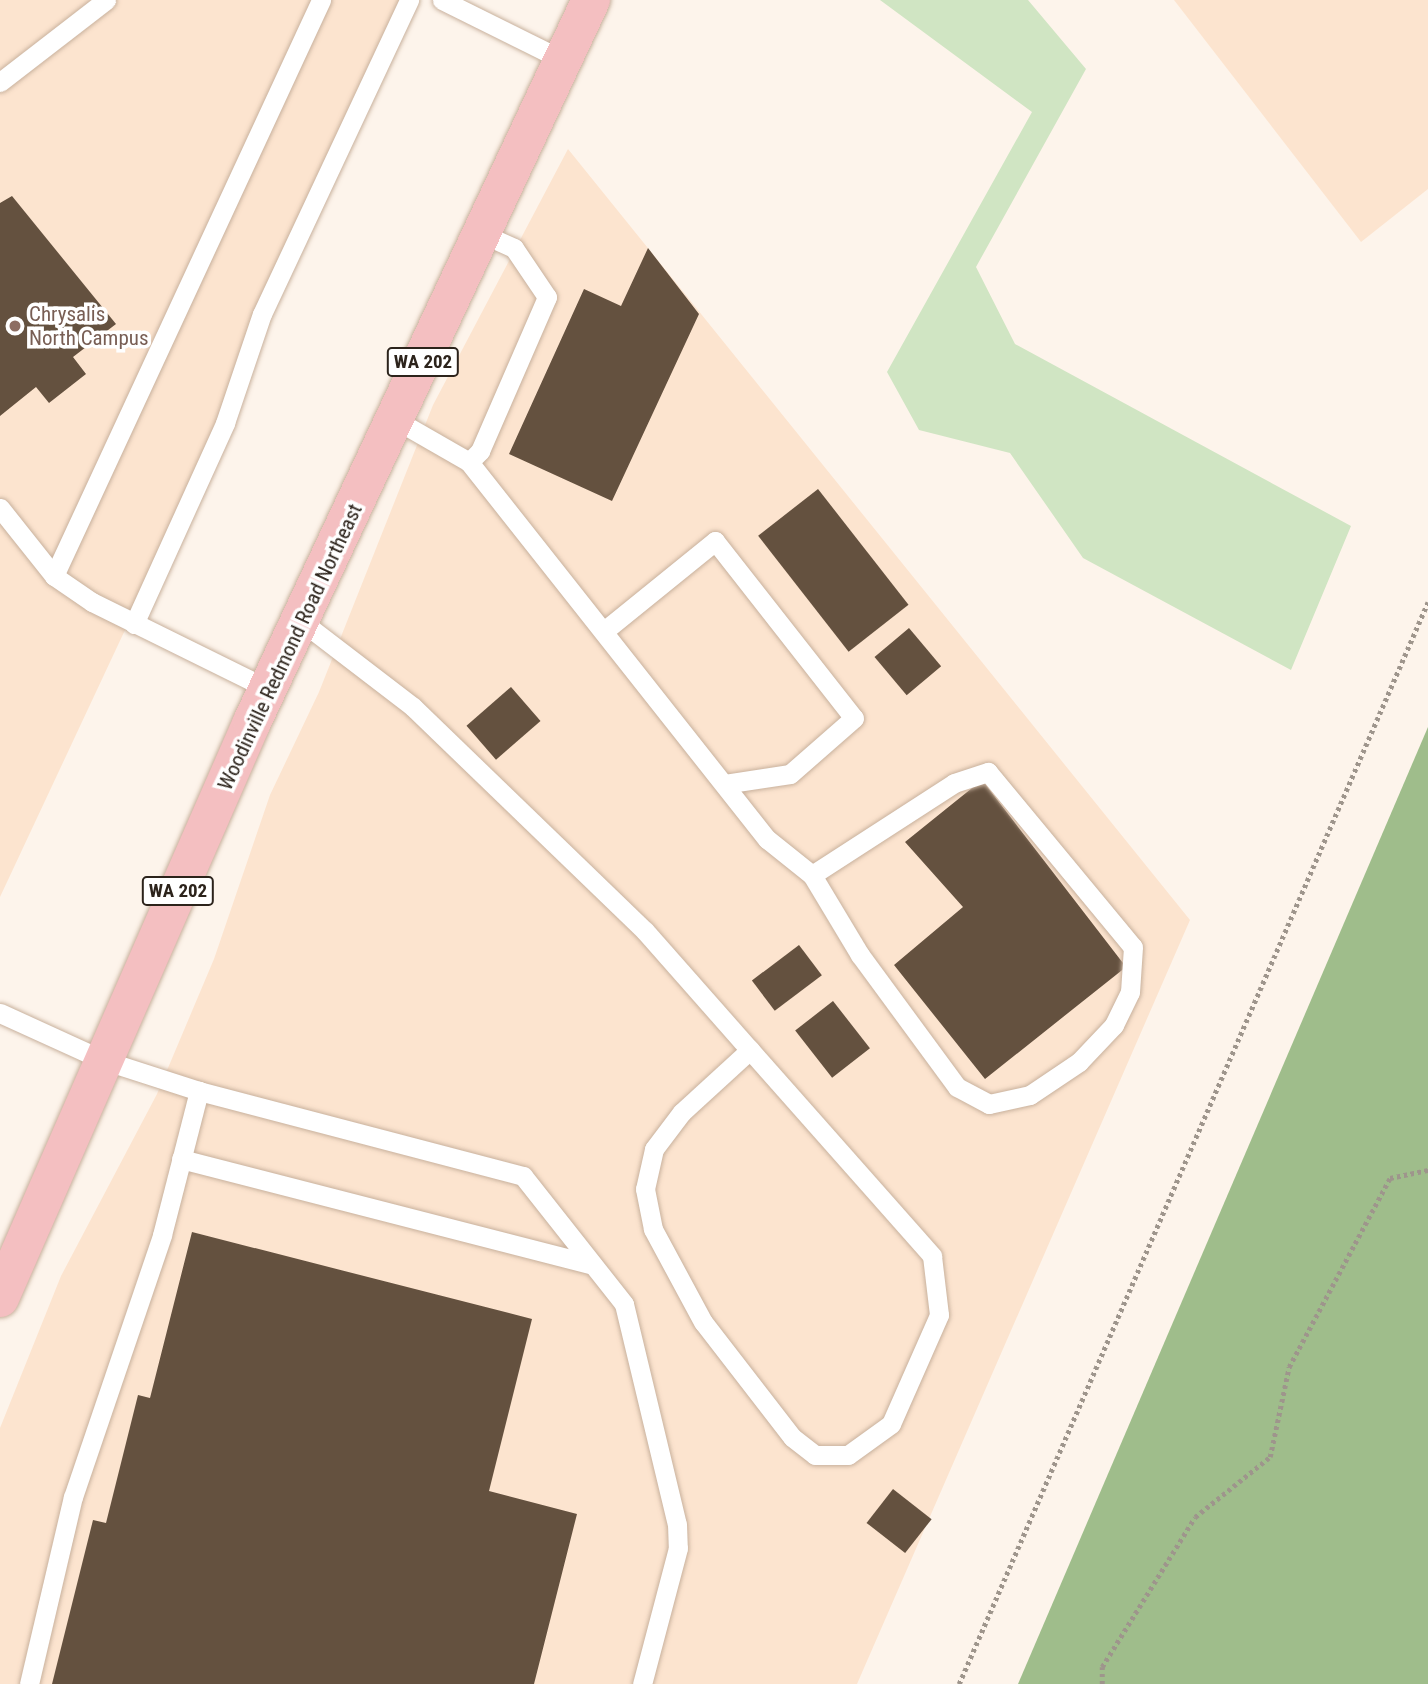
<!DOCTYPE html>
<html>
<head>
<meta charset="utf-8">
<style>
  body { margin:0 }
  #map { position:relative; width:1428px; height:1684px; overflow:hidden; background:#fdf4eb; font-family:"Roboto Condensed",sans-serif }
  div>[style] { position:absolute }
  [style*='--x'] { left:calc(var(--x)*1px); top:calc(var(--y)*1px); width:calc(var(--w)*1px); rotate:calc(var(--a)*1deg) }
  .built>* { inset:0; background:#fce4cf }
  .green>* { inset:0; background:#d0e5c3 }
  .forest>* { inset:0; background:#9fbd8b }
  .building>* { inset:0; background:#64513f; transform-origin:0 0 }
  .path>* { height:4.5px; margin-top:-2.25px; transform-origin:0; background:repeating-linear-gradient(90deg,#9e958c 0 3.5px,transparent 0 7px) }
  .roads { filter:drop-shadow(0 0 2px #c8b19d) drop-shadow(0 0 2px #c8b19d) }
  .lane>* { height:19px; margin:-9.5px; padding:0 9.5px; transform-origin:9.5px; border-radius:9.5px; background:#fff }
  .primary>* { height:38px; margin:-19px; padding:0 19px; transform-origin:19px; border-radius:19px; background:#f4bfc1 }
  .dots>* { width:19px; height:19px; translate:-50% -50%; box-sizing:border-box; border:4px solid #fff; border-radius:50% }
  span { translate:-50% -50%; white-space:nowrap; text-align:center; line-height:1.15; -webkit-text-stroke:7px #fff; paint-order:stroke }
  .shield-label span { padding:2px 5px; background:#fff; border:2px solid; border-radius:5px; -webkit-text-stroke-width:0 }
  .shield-label { font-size:19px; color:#2c231b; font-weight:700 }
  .education-label { font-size:21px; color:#785e54 }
  .left { translate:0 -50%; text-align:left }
  .street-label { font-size:21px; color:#2c231b }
</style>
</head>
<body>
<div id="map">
  <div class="built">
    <div style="clip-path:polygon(0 0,420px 0,0 897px)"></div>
    <div style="clip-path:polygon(1174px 0,1428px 0,1428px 189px,1361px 242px)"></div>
    <div style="clip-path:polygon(568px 149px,1190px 920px,857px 1684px,0 1684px,0 1428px,61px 1276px,157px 1094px,214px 959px,270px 795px,319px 692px,433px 405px)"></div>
  </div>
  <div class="green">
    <div style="clip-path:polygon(880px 0,1028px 0,1086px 69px,976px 267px,1015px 344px,1351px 526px,1291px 670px,1083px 558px,1010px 453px,919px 430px,887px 372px,1032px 112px)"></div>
  </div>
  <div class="forest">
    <div style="clip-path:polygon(1428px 727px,1428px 1684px,1018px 1684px)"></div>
  </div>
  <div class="building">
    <div style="clip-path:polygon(12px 196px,116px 324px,73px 357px,86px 374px,49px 403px,36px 387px,0 416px,0 203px)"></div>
    <div style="clip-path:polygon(648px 248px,699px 314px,612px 501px,509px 454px,584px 289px,621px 306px)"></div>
    <div style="left:818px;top:489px;width:147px;height:76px;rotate:52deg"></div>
    <div style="left:909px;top:628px;width:50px;height:45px;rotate:50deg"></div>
    <div style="left:511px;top:687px;width:45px;height:59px;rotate:49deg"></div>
    <div style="clip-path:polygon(982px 780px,1126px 967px,985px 1079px,894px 965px,963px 907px,905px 842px)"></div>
    <div style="left:799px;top:945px;width:38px;height:59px;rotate:53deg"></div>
    <div style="left:833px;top:1001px;width:60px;height:48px;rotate:52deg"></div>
    <div style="clip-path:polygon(192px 1232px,532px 1319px,489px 1491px,577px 1514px,534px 1684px,52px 1684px,93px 1520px,106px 1523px,138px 1395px,150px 1398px)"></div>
    <div style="left:893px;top:1489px;width:49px;height:43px;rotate:38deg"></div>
  </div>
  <div class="path">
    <div style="--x:959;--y:1684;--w:1179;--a:-66.57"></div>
    <div style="--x:1102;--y:1684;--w:17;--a:-90"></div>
    <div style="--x:1102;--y:1667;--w:176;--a:-58.2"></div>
    <div style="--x:1195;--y:1517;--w:96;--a:-38.7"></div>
    <div style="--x:1270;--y:1457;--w:92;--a:-78.1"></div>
    <div style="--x:1289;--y:1367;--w:214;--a:-61.9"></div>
    <div style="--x:1390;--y:1178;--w:39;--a:-12"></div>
  </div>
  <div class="roads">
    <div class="lane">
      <div style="--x:442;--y:0;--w:135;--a:26.4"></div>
      <div style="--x:0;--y:82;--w:134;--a:-37.7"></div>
      <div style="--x:396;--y:420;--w:84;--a:29.9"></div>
      <div style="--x:469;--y:462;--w:481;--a:51.7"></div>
      <div style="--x:767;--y:839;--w:58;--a:38.7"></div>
      <div style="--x:812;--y:875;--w:169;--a:-32.9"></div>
      <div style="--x:954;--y:783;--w:36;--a:-18"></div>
      <div style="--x:988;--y:772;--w:227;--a:50.4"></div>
      <div style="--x:1133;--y:947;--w:45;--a:93.8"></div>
      <div style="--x:1130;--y:992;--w:37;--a:116"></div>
      <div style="--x:1114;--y:1025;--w:51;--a:133.4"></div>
      <div style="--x:1079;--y:1062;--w:59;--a:146"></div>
      <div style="--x:1030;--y:1095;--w:42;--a:167.6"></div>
      <div style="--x:989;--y:1104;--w:36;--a:-152"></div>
      <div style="--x:957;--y:1087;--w:164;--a:-126.3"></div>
      <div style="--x:860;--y:955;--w:93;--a:-121"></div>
      <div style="--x:469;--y:462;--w:16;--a:-45"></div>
      <div style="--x:480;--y:451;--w:168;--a:-66.5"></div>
      <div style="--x:547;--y:297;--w:59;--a:-124"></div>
      <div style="--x:514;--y:248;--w:34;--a:-156"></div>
      <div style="--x:0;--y:508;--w:87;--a:51.5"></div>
      <div style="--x:54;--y:576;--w:46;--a:34.4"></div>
      <div style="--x:92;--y:602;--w:196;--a:26.3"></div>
      <div style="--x:54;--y:576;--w:635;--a:-65.13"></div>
      <div style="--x:301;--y:621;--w:141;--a:37.5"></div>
      <div style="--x:413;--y:707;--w:322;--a:44"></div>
      <div style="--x:645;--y:931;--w:159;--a:48.6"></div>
      <div style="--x:750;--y:1050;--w:275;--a:48.5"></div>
      <div style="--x:932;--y:1256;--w:59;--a:83.2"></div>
      <div style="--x:939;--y:1315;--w:119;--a:113.8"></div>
      <div style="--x:891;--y:1424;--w:53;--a:144.2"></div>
      <div style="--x:848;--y:1455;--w:33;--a:180"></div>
      <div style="--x:815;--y:1455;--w:29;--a:-142"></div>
      <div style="--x:792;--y:1437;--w:145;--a:-127.7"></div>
      <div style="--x:703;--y:1322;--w:106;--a:-118.3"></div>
      <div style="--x:653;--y:1229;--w:41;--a:-101.3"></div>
      <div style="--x:645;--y:1189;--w:41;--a:-77.3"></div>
      <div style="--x:654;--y:1149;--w:46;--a:-52.9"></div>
      <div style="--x:682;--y:1112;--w:92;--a:-42.4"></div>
      <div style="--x:134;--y:624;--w:221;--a:-65.6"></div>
      <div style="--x:225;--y:423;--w:115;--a:-71.3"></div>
      <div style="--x:262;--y:314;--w:347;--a:-64.9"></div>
      <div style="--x:604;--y:631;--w:143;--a:-39"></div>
      <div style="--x:715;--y:541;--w:225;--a:51.9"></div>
      <div style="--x:854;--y:718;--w:85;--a:138.8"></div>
      <div style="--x:790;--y:774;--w:66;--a:171.3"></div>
      <div style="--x:0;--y:1013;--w:113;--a:24.5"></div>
      <div style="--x:103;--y:1060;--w:101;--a:17.9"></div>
      <div style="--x:199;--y:1091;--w:335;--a:14.7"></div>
      <div style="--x:523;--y:1176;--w:163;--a:51.7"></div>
      <div style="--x:624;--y:1304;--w:226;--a:76.5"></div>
      <div style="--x:677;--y:1524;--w:24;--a:88"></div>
      <div style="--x:678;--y:1548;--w:141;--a:104.8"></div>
      <div style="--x:181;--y:1159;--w:425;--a:14.4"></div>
      <div style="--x:29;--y:1684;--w:192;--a:-76.8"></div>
      <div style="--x:73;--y:1497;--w:277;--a:-71.2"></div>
      <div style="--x:162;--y:1235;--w:149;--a:-75.6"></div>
    </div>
    <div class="primary">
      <div style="--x:0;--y:1298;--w:629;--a:-66.37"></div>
      <div style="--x:252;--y:722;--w:798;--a:-64.85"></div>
    </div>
  </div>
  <div class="dots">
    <div style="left:15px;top:326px;background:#8d6e63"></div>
  </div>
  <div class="shield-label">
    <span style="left:423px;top:362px">WA 202</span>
    <span style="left:178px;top:891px">WA 202</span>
  </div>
  <div class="education-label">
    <span class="left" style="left:29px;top:326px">Chrysalis<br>North Campus</span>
  </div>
  <div class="street-label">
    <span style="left:290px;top:647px;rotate:-65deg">Woodinville Redmond Road Northeast</span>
  </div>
</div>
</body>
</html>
